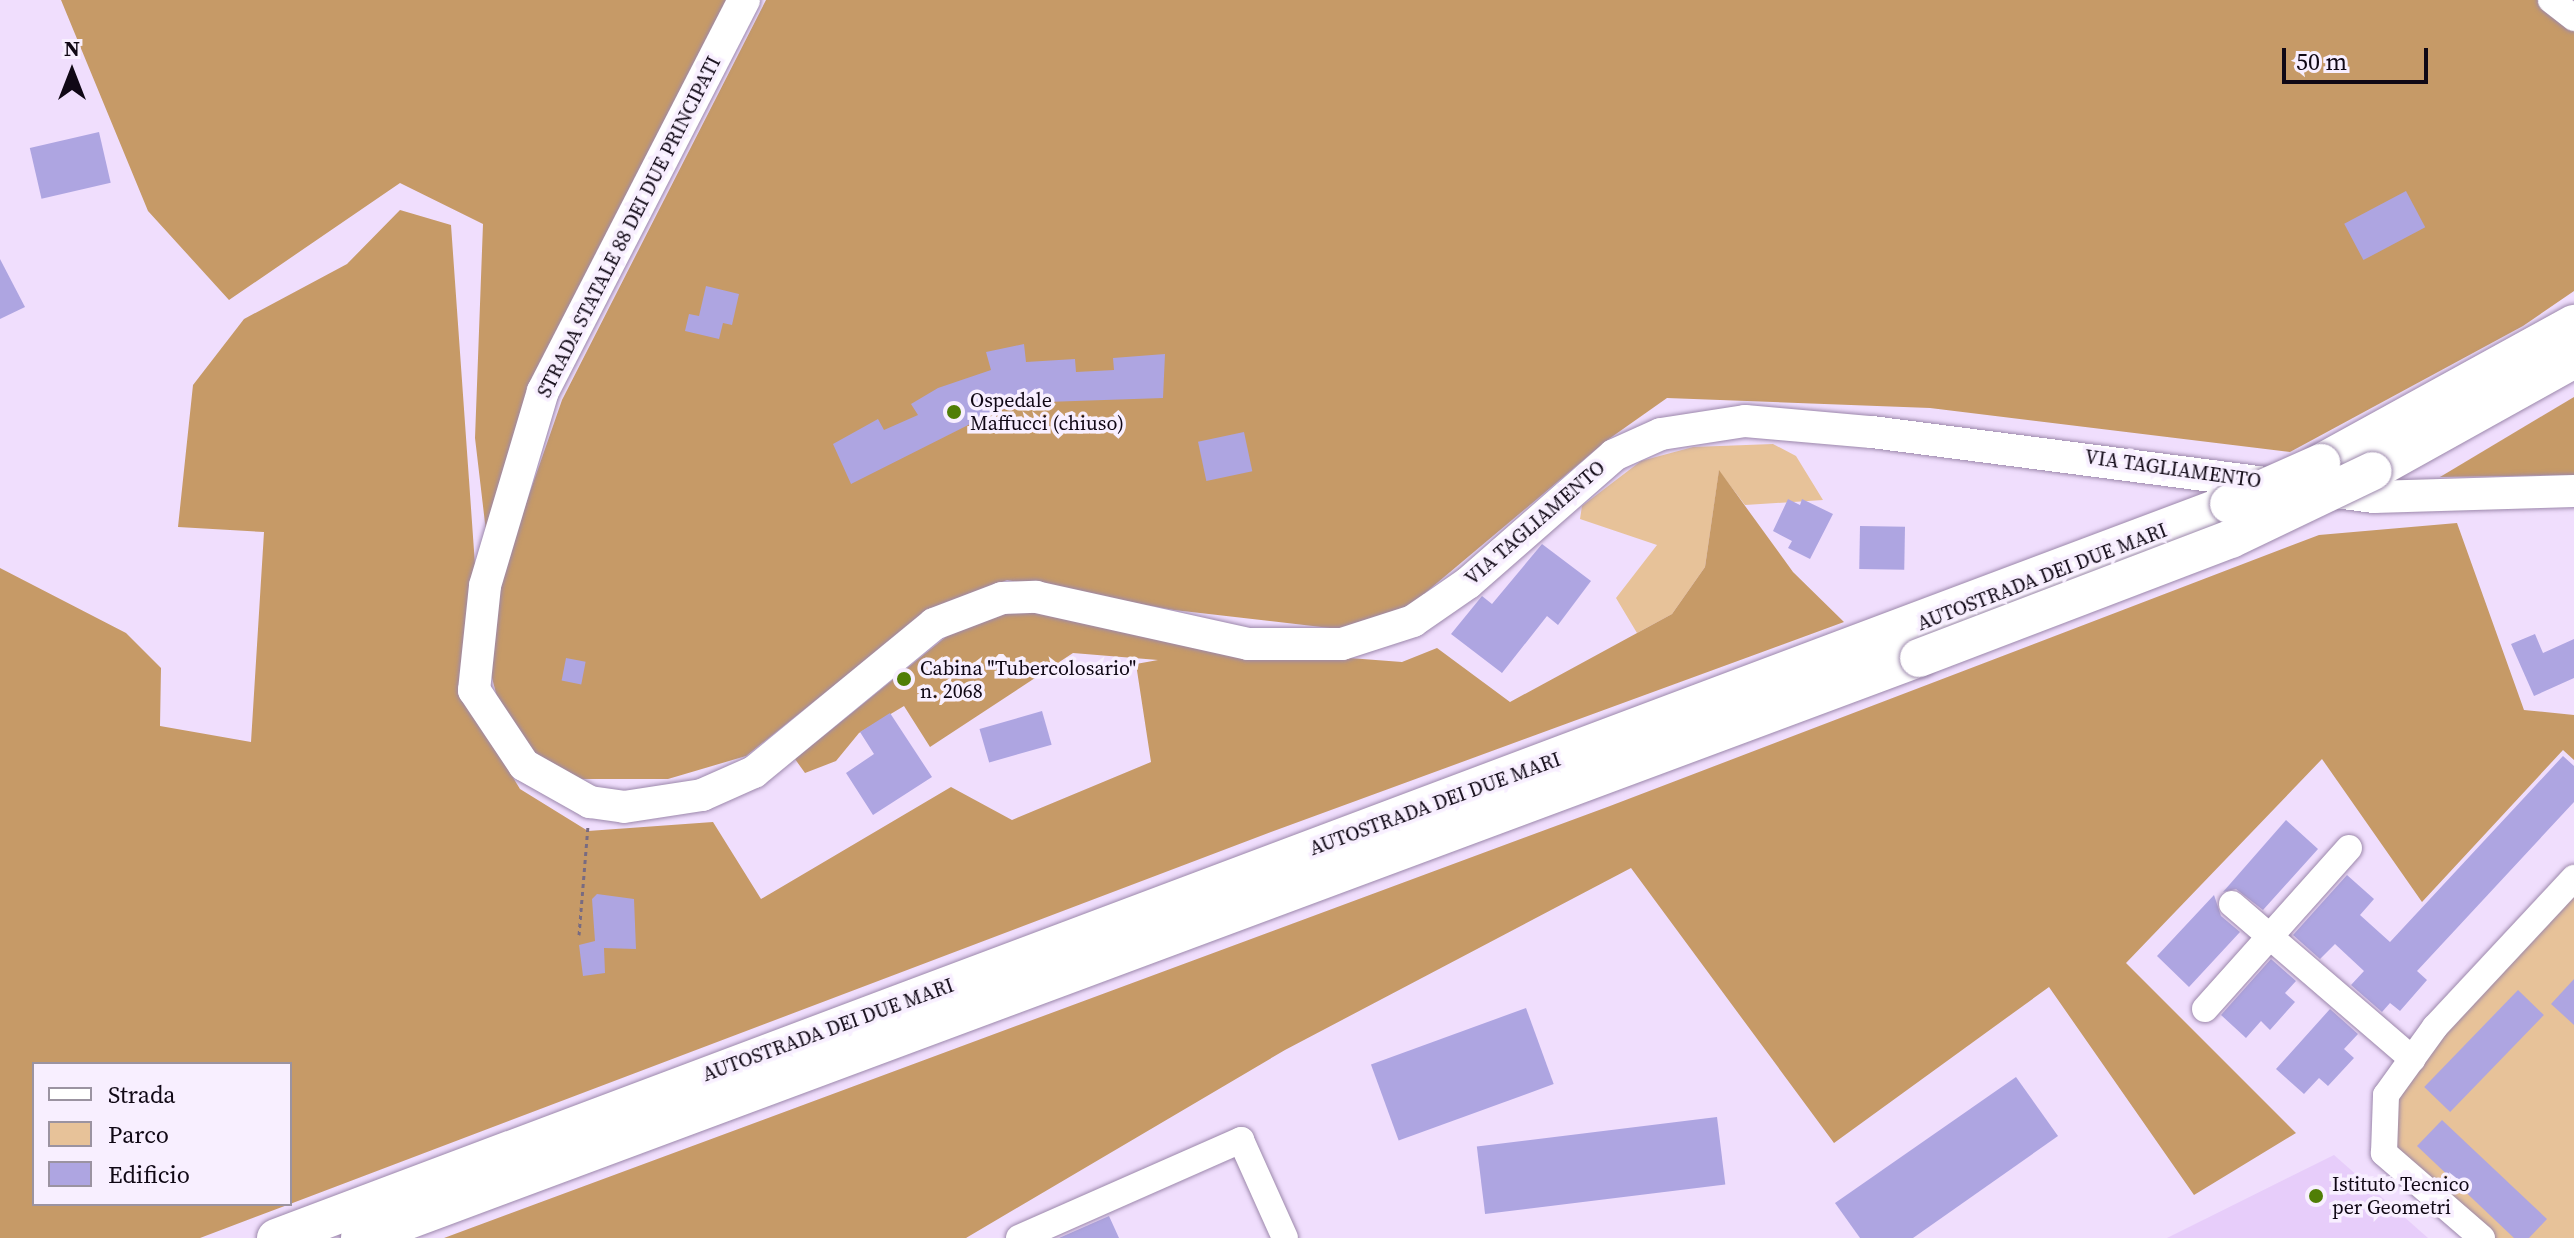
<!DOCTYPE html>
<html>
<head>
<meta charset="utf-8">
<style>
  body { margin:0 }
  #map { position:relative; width:2574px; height:1238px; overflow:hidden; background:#f0defd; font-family:"Source Serif 4",serif }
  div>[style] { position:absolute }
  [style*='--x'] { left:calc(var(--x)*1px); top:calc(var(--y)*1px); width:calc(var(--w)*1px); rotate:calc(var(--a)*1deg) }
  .built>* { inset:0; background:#e7cdfa }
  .green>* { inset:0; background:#e7c299 }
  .forest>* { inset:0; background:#c69a67 }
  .building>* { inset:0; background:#aea5e1; transform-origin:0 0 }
  .path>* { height:3px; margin-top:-1.5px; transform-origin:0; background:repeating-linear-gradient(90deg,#786b81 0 4px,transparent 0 8px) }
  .roads { filter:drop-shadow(0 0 2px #9c88ab) drop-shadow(0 0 2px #9c88ab) }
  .minor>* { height:26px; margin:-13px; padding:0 13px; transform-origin:13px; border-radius:13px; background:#fff }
  .major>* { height:32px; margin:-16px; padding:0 16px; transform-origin:16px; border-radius:16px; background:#fff }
  .highway>* { height:38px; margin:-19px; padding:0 19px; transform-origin:19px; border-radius:19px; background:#fff }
  .bridges { filter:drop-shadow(0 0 2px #9c88ab) drop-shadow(0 0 2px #9c88ab) }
  .highway-bridge>* { height:38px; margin:-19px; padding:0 19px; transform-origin:19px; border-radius:19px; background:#fff }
  .dots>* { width:22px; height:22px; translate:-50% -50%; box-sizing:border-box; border:4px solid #f8efff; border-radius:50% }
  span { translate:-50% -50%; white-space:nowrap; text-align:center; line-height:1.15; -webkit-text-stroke:7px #f8efff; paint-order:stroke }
  .street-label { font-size:20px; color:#100815 }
  .poi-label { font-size:20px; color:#100815 }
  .left { translate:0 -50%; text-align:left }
  .legend { position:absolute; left:32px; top:1062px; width:260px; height:144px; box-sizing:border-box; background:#f8efff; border:2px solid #9b93a1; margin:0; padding:10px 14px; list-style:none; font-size:24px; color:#100815 }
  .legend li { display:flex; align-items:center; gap:16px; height:40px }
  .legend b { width:40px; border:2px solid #9b93a1 }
  .north { position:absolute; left:32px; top:32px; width:80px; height:80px; -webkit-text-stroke:6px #f8efff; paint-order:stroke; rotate:0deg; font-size:22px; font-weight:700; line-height:32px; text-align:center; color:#100815 }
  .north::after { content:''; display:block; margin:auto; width:28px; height:36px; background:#100815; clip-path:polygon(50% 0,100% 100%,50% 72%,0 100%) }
  .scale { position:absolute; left:2282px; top:48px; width:146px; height:36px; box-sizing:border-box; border:4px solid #100815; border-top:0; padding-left:10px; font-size:24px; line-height:28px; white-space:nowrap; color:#100815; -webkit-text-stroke:6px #f8efff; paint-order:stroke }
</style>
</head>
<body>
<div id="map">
  <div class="built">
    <div style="clip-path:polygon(2334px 1155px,2428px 1238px,2167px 1238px)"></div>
  </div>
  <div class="green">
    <div style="clip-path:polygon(1773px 444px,1796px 456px,1823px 500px,1745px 505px,1719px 471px,1705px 567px,1672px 614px,1637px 633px,1616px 598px,1657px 545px,1580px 519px,1582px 506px,1641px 461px,1693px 447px)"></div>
    <div style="clip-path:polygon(2574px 878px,2574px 1238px,2482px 1238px,2384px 1153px,2386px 1095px)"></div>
  </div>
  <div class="forest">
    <div style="clip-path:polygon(61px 0,734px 0,528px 409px,489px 557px,475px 438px,483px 224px,400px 183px,229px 300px,148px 211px)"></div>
    <div style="clip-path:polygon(766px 0,2538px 0,2574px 27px,2574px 291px,2523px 326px,2290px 452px,1930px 408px,1667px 398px,1606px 441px,1406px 609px,1347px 630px,1174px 610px,1007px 580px,925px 613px,746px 756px,668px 779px,579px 779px,538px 757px,501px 712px,487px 659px,504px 567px,562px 400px)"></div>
    <div style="clip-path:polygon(400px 210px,451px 225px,476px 579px,464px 697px,520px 789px,588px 831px,713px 822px,761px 899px,951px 787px,1012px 820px,1151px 762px,1136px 664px,1158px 660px,1073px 653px,930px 747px,904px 706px,859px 733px,836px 761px,805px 773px,795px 759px,963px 623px,1021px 609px,1205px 647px,1402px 662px,1437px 648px,1510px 702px,1672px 614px,1705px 567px,1719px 470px,1793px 572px,1844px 622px,1271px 832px,290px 1204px,290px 1064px,34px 1064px,34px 1204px,290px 1204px,200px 1238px,0 1238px,0 568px,126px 633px,161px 668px,160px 726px,251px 742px,264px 532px,178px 527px,193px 385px,244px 319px,347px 264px)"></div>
    <div style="clip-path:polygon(2574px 397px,2574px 475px,2440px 477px)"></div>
    <div style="clip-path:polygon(2457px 523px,2524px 710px,2574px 715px,2574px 760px,2563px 750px,2422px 902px,2322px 759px,2126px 963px,2296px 1133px,2194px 1195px,2049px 987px,1834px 1143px,1631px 868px,1285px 1050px,966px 1238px,444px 1238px,1610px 806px,2319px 535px)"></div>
  </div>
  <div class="building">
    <div style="left:99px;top:132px;width:52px;height:71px;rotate:77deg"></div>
    <div style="left:2406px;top:191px;width:41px;height:70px;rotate:62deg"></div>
    <div style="clip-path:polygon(0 259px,25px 307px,0 319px)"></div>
    <div style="clip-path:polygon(706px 286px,739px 294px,732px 325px,723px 323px,719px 339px,685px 331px,689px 314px,699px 316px)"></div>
    <div style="clip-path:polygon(1024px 344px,1026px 362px,1075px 359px,1076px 372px,1114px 370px,1113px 358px,1165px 354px,1163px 398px,1046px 402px,998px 410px,851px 484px,833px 444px,878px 419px,884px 430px,918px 415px,911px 404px,938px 388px,991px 370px,986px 352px)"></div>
    <div style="left:1244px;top:432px;width:40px;height:47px;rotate:78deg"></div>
    <div style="clip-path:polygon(1788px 499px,1800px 505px,1802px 499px,1833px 514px,1810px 559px,1788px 548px,1792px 541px,1773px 531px)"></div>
    <div style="left:1860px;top:526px;width:45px;height:43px;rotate:1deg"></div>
    <div style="clip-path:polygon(1542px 544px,1591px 581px,1558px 625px,1547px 616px,1502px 673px,1451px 634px,1482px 596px,1492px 604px)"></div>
    <div style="clip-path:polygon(2535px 634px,2543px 653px,2574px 639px,2574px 678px,2534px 696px,2511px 644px)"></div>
    <div style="left:566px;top:658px;width:20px;height:23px;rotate:11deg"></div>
    <div style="left:1042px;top:711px;width:35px;height:65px;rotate:74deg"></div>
    <div style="clip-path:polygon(890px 713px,932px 777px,873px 815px,846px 773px,874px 754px,860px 732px)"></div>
    <div style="clip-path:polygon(2563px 756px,2574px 766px,2574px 802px,2417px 971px,2427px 980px,2400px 1011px,2390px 1003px,2382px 1012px,2351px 985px,2364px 971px,2335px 944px,2320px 959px,2293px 935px,2347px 875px,2374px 899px,2360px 915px,2390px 942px)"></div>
    <div style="clip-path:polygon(2286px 820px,2318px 849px,2263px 910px,2236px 889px,2223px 892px)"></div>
    <div style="clip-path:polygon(597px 894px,634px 899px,636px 949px,604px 948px,605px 973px,583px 976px,579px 945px,595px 941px,592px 899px)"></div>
    <div style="clip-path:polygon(2214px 895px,2221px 916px,2240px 932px,2189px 987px,2157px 956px)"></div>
    <div style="clip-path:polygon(2271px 959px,2296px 981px,2285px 993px,2295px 1002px,2270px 1030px,2261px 1021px,2246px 1038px,2221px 1015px)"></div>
    <div style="clip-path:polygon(2574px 979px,2574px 1025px,2551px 1004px)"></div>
    <div style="left:2518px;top:990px;width:36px;height:135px;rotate:44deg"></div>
    <div style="left:1526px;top:1008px;width:81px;height:165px;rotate:70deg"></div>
    <div style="clip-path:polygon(2330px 1009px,2358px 1034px,2344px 1049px,2354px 1058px,2328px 1086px,2319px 1078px,2304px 1094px,2276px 1069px)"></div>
    <div style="clip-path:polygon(2016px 1077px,2058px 1136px,1913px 1238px,1860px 1238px,1835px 1203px)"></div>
    <div style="left:1717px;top:1117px;width:68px;height:242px;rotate:83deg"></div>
    <div style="clip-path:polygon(2442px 1120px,2547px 1219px,2529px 1238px,2514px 1238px,2417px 1146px)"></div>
    <div style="clip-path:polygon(1109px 1216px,1119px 1238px,1059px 1238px)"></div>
  </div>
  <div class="path">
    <div style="--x:579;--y:935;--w:109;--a:-85.3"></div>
  </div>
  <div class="roads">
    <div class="minor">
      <div style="--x:2551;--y:0;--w:29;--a:38"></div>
      <div style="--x:2232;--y:904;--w:238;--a:40.7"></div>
      <div style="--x:2205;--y:1009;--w:216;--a:-48.2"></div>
      <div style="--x:1019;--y:1238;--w:243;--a:-23.8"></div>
      <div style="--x:1241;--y:1140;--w:107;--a:65.8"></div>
      <div style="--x:2482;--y:1238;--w:130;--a:-139.1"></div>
      <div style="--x:2384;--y:1153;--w:58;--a:-88"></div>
      <div style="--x:2386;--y:1095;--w:84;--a:-54.2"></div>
      <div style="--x:2435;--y:1027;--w:204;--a:-47"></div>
    </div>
    <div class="major">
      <div style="--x:744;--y:0;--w:440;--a:117.2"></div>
      <div style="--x:543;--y:391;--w:203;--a:106.6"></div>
      <div style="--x:485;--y:586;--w:105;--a:96"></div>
      <div style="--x:474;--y:690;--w:90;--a:56.3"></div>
      <div style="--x:524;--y:765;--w:76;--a:29.3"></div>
      <div style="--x:590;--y:802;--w:34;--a:8"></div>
      <div style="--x:624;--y:807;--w:79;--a:-8.7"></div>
      <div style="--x:702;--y:795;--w:57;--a:-23.9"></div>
      <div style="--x:754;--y:772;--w:233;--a:-39.4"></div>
      <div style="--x:934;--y:624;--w:73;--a:-20.9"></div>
      <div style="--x:1002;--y:598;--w:34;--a:-2"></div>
      <div style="--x:1036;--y:597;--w:217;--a:12.5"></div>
      <div style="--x:1248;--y:644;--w:94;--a:0"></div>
      <div style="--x:1342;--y:644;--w:75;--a:-17.9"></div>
      <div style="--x:1413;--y:621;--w:67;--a:-34.6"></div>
      <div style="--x:1468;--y:583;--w:194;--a:-41.2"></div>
      <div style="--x:1614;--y:455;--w:51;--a:-24.1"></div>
      <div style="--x:1661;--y:434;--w:85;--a:-8.8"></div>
      <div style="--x:1745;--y:421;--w:127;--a:5"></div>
      <div style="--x:1872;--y:432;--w:506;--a:7.38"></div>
      <div style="--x:2374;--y:497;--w:200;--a:-1.7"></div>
    </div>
    <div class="highway">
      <div style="--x:2321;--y:463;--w:289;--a:-28.8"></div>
      <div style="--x:2373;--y:471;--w:230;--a:-29.1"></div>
      <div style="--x:276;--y:1238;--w:2086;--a:-20.6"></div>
      <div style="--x:360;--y:1238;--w:1663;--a:-20.41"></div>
    </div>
  </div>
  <div class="bridges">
    <div class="highway-bridge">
      <div style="--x:2229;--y:504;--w:101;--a:-24"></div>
      <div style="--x:1919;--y:658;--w:334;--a:-20.9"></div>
      <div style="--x:2231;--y:539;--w:157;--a:-25.6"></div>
    </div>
  </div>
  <div class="dots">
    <div style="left:954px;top:412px;background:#507e06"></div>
    <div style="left:904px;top:679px;background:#507e06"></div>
    <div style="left:2316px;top:1196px;background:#507e06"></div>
  </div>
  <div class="street-label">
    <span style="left:629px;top:227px;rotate:-63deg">STRADA STATALE 88 DEI DUE PRINCIPATI</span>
    <span style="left:2173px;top:469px;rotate:8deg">VIA TAGLIAMENTO</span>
    <span style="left:1535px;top:523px;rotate:-41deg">VIA TAGLIAMENTO</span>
    <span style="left:2042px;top:577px;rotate:-21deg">AUTOSTRADA DEI DUE MARI</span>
    <span style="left:1435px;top:804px;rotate:-20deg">AUTOSTRADA DEI DUE MARI</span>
    <span style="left:828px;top:1030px;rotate:-20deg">AUTOSTRADA DEI DUE MARI</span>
  </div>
  <div class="poi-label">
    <span class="left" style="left:970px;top:412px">Ospedale<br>Maffucci (chiuso)</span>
    <span class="left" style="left:920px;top:680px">Cabina "Tubercolosario"<br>n. 2068</span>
    <span class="left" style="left:2332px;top:1196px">Istituto Tecnico<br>per Geometri</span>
  </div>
  <ul class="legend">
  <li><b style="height:10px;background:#fff"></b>Strada</li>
  <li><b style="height:22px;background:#e7c299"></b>Parco</li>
  <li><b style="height:22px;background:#aea5e1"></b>Edificio</li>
  </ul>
  <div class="north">N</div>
  <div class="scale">50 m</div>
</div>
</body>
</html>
